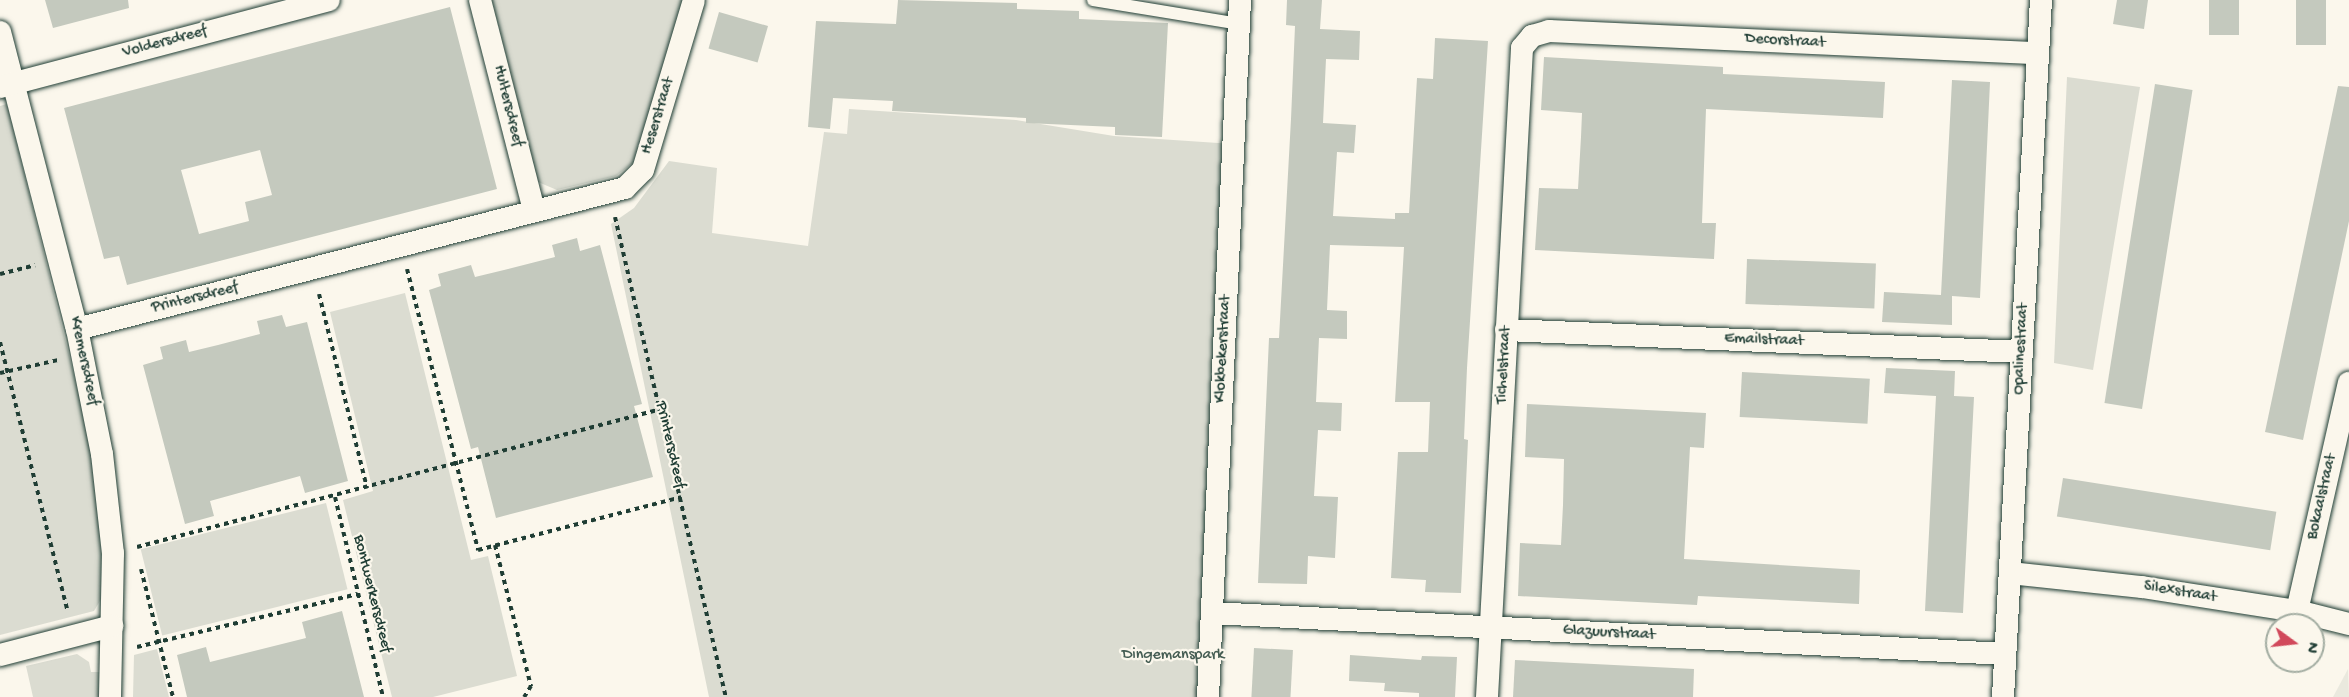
<!DOCTYPE html>
<html>
<head>
<meta charset="utf-8">
<style>
  body { margin:0 }
  #map { position:relative; width:2349px; height:697px; overflow:hidden; background:#fbf7ec; font-family:"Gochi Hand",sans-serif }
  div>[style] { position:absolute }
  [style*='--x'] { left:calc(var(--x)*1px); top:calc(var(--y)*1px); width:calc(var(--w)*1px); rotate:calc(var(--a)*1deg) }
  .built>* { inset:0; background:#eae9de }
  .green>* { inset:0; background:#dbdcd1; transform-origin:0 0 }
  .building>* { inset:0; background:#c4c9be; transform-origin:0 0 }
  .path>* { height:4px; margin-top:-2px; transform-origin:0; background:repeating-linear-gradient(90deg,#1f3d34 0 4.5px,transparent 0 9px) }
  .roads { filter:drop-shadow(0 0 2px #1f3d34) drop-shadow(0 0 2px #1f3d34) }
  .lane>* { height:12px; margin:-6px; padding:0 6px; transform-origin:6px; border-radius:6px; background:#fbf7ec }
  .street>* { height:22px; margin:-11px; padding:0 11px; transform-origin:11px; border-radius:11px; background:#fbf7ec }
  span { translate:-50% -50%; white-space:nowrap; text-align:center; line-height:1.15; -webkit-text-stroke:4.5px #fbf7ec; paint-order:stroke }
  .street-label { font-size:16px; color:#1f3d34 }
  .park-label { font-size:16px; color:#455d53 }
  .north { position:absolute; left:2265px; top:613px; width:60px; height:60px; box-sizing:border-box; background:#fbf7ec; border:2px solid #a3ada2; border-radius:50%; rotate:105deg; font-size:16px; font-weight:700; line-height:24px; text-align:center; color:#1f3d34 }
  .north::after { content:''; display:block; margin:auto; width:21px; height:27px; background:#d1495b; clip-path:polygon(50% 0,100% 100%,50% 72%,0 100%) }
</style>
</head>
<body>
<div id="map">
  <div class="built">
    <div style="clip-path:polygon(2348px 669px,2349px 697px,2333px 697px)"></div>
  </div>
  <div class="green">
    <div style="clip-path:polygon(492px 0,685px 0,641px 156px,616px 176px,557px 190px,538px 182px)"></div>
    <div style="clip-path:polygon(2067px 77px,2140px 87px,2093px 370px,2054px 363px)"></div>
    <div style="clip-path:polygon(7px 104px,87px 428px,98px 495px,102px 571px,101px 599px,94px 611px,0 635px,0 106px)"></div>
    <div style="clip-path:polygon(849px 109px,1016px 120px,1114px 136px,1233px 144px,1205px 697px,709px 697px,611px 224px,634px 208px,669px 161px,717px 168px,712px 233px,808px 246px,824px 132px,847px 134px)"></div>
    <div style="clip-path:polygon(405px 293px,471px 560px,488px 556px,517px 676px,433px 697px,392px 697px,343px 500px,373px 491px,330px 312px)"></div>
    <div style="left:326px;top:503px;width:89px;height:191px;rotate:76deg"></div>
    <div style="clip-path:polygon(157px 649px,169px 697px,133px 697px,134px 655px)"></div>
    <div style="clip-path:polygon(77px 654px,89px 662px,91px 672px,100px 672px,99px 697px,33px 697px,26px 666px)"></div>
  </div>
  <div class="building">
    <div style="clip-path:polygon(45px 0,128px 0,129px 8px,53px 28px)"></div>
    <div style="clip-path:polygon(898px 0,1017px 3px,1017px 9px,1079px 11px,1079px 19px,1168px 23px,1162px 137px,1115px 135px,1115px 127px,1026px 123px,1026px 118px,892px 111px,893px 101px,833px 98px,830px 129px,808px 127px,816px 21px,896px 24px)"></div>
    <div style="clip-path:polygon(1287px 0,1322px 0,1320px 29px,1360px 31px,1359px 60px,1326px 59px,1323px 123px,1356px 125px,1354px 153px,1337px 152px,1333px 216px,1395px 219px,1395px 213px,1409px 213px,1417px 78px,1433px 79px,1435px 38px,1488px 41px,1467px 368px,1464px 439px,1468px 440px,1461px 593px,1425px 592px,1426px 580px,1391px 578px,1398px 452px,1428px 452px,1430px 402px,1395px 402px,1404px 247px,1330px 245px,1327px 310px,1347px 311px,1347px 339px,1319px 338px,1316px 402px,1342px 403px,1341px 431px,1318px 430px,1314px 496px,1338px 497px,1335px 558px,1308px 556px,1307px 584px,1258px 583px,1269px 338px,1279px 338px,1291px 119px,1295px 26px,1286px 25px)"></div>
    <div style="clip-path:polygon(2117px 0,2148px 0,2144px 29px,2113px 24px)"></div>
    <div style="left:2209px;top:0;width:30px;height:35px"></div>
    <div style="left:2296px;top:0;width:30px;height:45px"></div>
    <div style="clip-path:polygon(evenodd,450px 7px,497px 189px,127px 285px,119px 256px,104px 259px,64px 108px,450px 7px,260px 150px,272px 195px,245px 202px,249px 221px,199px 234px,181px 170px,260px 150px)"></div>
    <div style="left:719px;top:12px;width:51px;height:38px;rotate:16deg"></div>
    <div style="clip-path:polygon(1544px 57px,1723px 67px,1723px 74px,1885px 82px,1883px 118px,1706px 109px,1702px 223px,1716px 223px,1714px 259px,1535px 250px,1539px 188px,1578px 189px,1581px 137px,1582px 113px,1541px 110px)"></div>
    <div style="clip-path:polygon(1952px 80px,1990px 82px,1980px 298px,1952px 296px,1952px 325px,1882px 322px,1884px 292px,1941px 295px)"></div>
    <div style="left:2155px;top:84px;width:38px;height:323px;rotate:9deg"></div>
    <div style="clip-path:polygon(2338px 86px,2349px 87px,2349px 221px,2303px 440px,2265px 432px)"></div>
    <div style="clip-path:polygon(577px 238px,580px 251px,600px 245px,642px 404px,634px 406px,653px 477px,496px 518px,478px 447px,471px 449px,429px 290px,441px 286px,438px 274px,471px 265px,475px 277px,504px 270px,555px 257px,552px 245px)"></div>
    <div style="left:1747px;top:259px;width:129px;height:45px;rotate:2deg"></div>
    <div style="clip-path:polygon(282px 315px,286px 327px,307px 322px,348px 481px,305px 493px,300px 476px,210px 501px,214px 516px,185px 524px,143px 365px,163px 359px,160px 347px,186px 340px,189px 352px,218px 345px,260px 334px,257px 321px)"></div>
    <div style="clip-path:polygon(1886px 368px,1955px 371px,1954px 396px,1974px 397px,1963px 613px,1925px 611px,1936px 396px,1884px 393px)"></div>
    <div style="left:1742px;top:372px;width:128px;height:45px;rotate:3deg"></div>
    <div style="clip-path:polygon(1527px 404px,1706px 413px,1704px 448px,1690px 447px,1684px 559px,1860px 570px,1859px 604px,1698px 596px,1697px 605px,1518px 596px,1520px 543px,1561px 545px,1563px 505px,1564px 459px,1525px 457px)"></div>
    <div style="left:2063px;top:478px;width:216px;height:39px;rotate:9deg"></div>
    <div style="clip-path:polygon(342px 611px,364px 697px,187px 697px,177px 655px,206px 647px,210px 662px,306px 638px,302px 622px)"></div>
    <div style="left:1254px;top:648px;width:39px;height:49px;rotate:3deg"></div>
    <div style="clip-path:polygon(1350px 655px,1421px 660px,1422px 656px,1457px 657px,1455px 697px,1419px 697px,1419px 693px,1384px 691px,1385px 683px,1349px 681px)"></div>
    <div style="clip-path:polygon(1515px 660px,1694px 669px,1693px 697px,1513px 697px)"></div>
  </div>
  <div class="path">
    <div style="--x:615;--y:217;--w:493;--a:77"></div>
    <div style="--x:407;--y:269;--w:290;--a:75.8"></div>
    <div style="--x:478;--y:550;--w:210;--a:-14.6"></div>
    <div style="--x:0;--y:274;--w:36;--a:-14"></div>
    <div style="--x:319;--y:294;--w:200;--a:76.1"></div>
    <div style="--x:0;--y:342;--w:278;--a:75.9"></div>
    <div style="--x:0;--y:373;--w:59;--a:-12.6"></div>
    <div style="--x:335;--y:497;--w:206;--a:76.5"></div>
    <div style="--x:495;--y:545;--w:146;--a:75.7"></div>
    <div style="--x:531;--y:686;--w:13;--a:122"></div>
    <div style="--x:137;--y:547;--w:542;--a:-14.75"></div>
    <div style="--x:141;--y:569;--w:132;--a:76"></div>
    <div style="--x:137;--y:647;--w:227;--a:-13.5"></div>
  </div>
  <div class="roads">
    <div class="lane">
      <div style="--x:1093;--y:0;--w:148;--a:9.3"></div>
    </div>
    <div class="street">
      <div style="--x:480;--y:0;--w:218;--a:75.6"></div>
      <div style="--x:0;--y:32;--w:307;--a:75.5"></div>
      <div style="--x:77;--y:329;--w:127;--a:78.7"></div>
      <div style="--x:102;--y:454;--w:100;--a:83.7"></div>
      <div style="--x:113;--y:553;--w:144;--a:91.2"></div>
      <div style="--x:0;--y:87;--w:340;--a:-14.8"></div>
      <div style="--x:77;--y:329;--w:566;--a:-14.43"></div>
      <div style="--x:625;--y:188;--w:25;--a:-45"></div>
      <div style="--x:643;--y:170;--w:177;--a:-73.3"></div>
      <div style="--x:1506;--y:330;--w:516;--a:2.44"></div>
      <div style="--x:2010;--y:573;--w:133;--a:6.1"></div>
      <div style="--x:2142;--y:587;--w:157;--a:8.8"></div>
      <div style="--x:2297;--y:611;--w:54;--a:14"></div>
      <div style="--x:2297;--y:611;--w:234;--a:-77.2"></div>
      <div style="--x:1212;--y:613;--w:794;--a:2.96"></div>
      <div style="--x:0;--y:655;--w:116;--a:-14.5"></div>
      <div style="--x:1208;--y:697;--w:698;--a:-87.37"></div>
      <div style="--x:1487;--y:697;--w:650;--a:-86.91"></div>
      <div style="--x:1522;--y:48;--w:16;--a:-50"></div>
      <div style="--x:1532;--y:36;--w:18;--a:-16"></div>
      <div style="--x:1549;--y:31;--w:489;--a:2.6"></div>
      <div style="--x:2003;--y:697;--w:698;--a:-86.88"></div>
    </div>
  </div>
  <div class="street-label">
    <span style="left:1785px;top:42px;rotate:3deg">Decorstraat</span>
    <span style="left:165px;top:43px;rotate:-15deg">Voldersdreef</span>
    <span style="left:507px;top:106px;rotate:76deg">Hultersdreef</span>
    <span style="left:659px;top:116px;rotate:-73deg">Heserstraat</span>
    <span style="left:195px;top:299px;rotate:-14deg">Printersdreef</span>
    <span style="left:1764px;top:341px;rotate:2deg">Emailstraat</span>
    <span style="left:1224px;top:349px;rotate:-87deg">Klokbekerstraat</span>
    <span style="left:2022px;top:349px;rotate:-87deg">Opalinestraat</span>
    <span style="left:83px;top:361px;rotate:78deg">Kremersdreef</span>
    <span style="left:1505px;top:365px;rotate:-87deg">Tichelstraat</span>
    <span style="left:669px;top:445px;rotate:77deg">Printersdreef</span>
    <span style="left:2323px;top:497px;rotate:-77deg">Bokaalstraat</span>
    <span style="left:2180px;top:593px;rotate:9deg">Silexstraat</span>
    <span style="left:371px;top:594px;rotate:76deg">Bontwerkersdreef</span>
    <span style="left:1609px;top:634px;rotate:3deg">Glazuurstraat</span>
  </div>
  <div class="park-label">
    <span style="left:1173px;top:656px">Dingemanspark</span>
  </div>
  <div class="north">N</div>
</div>
</body>
</html>
